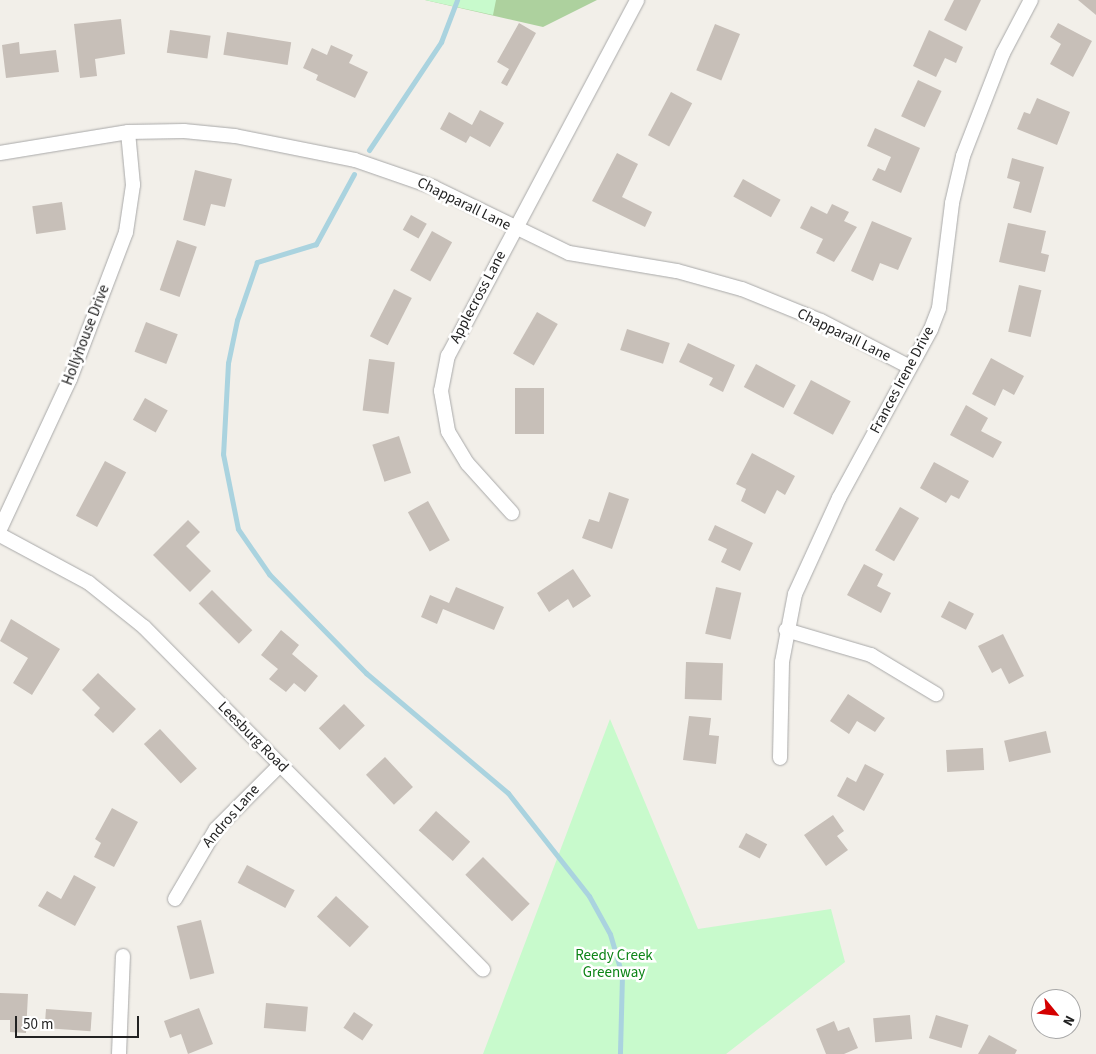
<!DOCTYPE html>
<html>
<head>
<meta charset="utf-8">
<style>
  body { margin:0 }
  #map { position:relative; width:1096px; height:1054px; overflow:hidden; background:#f2efe9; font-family:"Source Sans 3",sans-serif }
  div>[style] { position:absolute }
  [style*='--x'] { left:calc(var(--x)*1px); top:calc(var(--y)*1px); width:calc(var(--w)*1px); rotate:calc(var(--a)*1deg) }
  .forest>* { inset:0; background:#add19e }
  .park>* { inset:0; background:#c8facc }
  .stream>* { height:5px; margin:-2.5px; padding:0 2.5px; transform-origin:2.5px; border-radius:2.5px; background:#aad3df }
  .building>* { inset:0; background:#c7bfb8; transform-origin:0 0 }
  .roads { filter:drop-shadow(0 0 1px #a9a9a9) drop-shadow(0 0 1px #a9a9a9) }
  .minor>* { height:14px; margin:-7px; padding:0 7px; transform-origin:7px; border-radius:7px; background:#fff }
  span { translate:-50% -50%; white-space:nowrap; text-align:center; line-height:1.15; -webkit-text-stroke:5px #fff; paint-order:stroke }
  .street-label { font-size:15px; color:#222 }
  .park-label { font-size:15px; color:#0c8416 }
  .north { position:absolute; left:1031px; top:989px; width:50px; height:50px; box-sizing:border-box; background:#fff; border:1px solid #a7a7a7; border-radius:50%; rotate:118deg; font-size:14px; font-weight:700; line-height:20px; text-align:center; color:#222 }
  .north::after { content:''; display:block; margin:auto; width:18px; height:22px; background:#d40000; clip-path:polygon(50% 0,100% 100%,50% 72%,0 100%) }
  .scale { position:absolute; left:15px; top:1016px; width:124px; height:22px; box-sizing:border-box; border:2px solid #222; border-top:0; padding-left:6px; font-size:15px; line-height:18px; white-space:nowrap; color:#222; -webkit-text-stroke:4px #fff; paint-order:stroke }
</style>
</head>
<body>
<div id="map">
  <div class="forest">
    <div style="clip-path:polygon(425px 0,597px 0,543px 27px)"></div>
  </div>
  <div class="park">
    <div style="clip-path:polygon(425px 0,496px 0,493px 15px)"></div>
    <div style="clip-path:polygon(610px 719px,698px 929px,831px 909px,845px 962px,726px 1054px,483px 1054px)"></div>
  </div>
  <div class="stream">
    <div style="--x:369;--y:150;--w:130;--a:-56.3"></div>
    <div style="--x:441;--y:42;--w:45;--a:-69.1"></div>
    <div style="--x:354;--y:174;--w:80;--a:118.5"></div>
    <div style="--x:316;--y:244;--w:62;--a:163"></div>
    <div style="--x:257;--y:262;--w:61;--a:109"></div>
    <div style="--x:237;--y:320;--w:44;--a:101.8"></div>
    <div style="--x:228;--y:363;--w:91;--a:93.1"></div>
    <div style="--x:223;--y:454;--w:76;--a:78.7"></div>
    <div style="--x:238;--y:529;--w:55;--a:55.4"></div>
    <div style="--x:269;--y:574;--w:139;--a:45.6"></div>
    <div style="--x:366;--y:673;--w:186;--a:40.2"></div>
    <div style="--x:508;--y:793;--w:131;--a:51.8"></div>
    <div style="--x:589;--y:896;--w:43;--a:61.1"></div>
    <div style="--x:610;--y:934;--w:43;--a:73.7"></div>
    <div style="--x:622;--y:975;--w:79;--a:91.5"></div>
  </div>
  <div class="building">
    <div style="clip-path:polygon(954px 0,981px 0,966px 31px,944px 20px)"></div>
    <div style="clip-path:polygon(1078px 0,1096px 0,1096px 15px)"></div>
    <div style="clip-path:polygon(121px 19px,125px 54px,95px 59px,97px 76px,80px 78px,74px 24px)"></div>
    <div style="clip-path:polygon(519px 23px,536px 33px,507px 86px,501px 83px,509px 69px,497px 62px)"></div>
    <div style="clip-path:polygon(1058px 23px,1092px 41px,1073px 77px,1050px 64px,1061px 44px,1050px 37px)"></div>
    <div style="left:715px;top:24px;width:27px;height:50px;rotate:22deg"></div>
    <div style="left:170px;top:30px;width:41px;height:23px;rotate:8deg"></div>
    <div style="clip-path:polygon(929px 30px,963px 47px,956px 63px,945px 58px,936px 77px,913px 66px)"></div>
    <div style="left:227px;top:32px;width:65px;height:23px;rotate:9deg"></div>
    <div style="clip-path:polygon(19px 42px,20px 54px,56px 50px,59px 72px,6px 78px,2px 45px)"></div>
    <div style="clip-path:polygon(331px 45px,353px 55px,349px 63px,368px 72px,355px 98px,316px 80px,318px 75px,303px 68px,312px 48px,327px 55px)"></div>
    <div style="left:918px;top:80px;width:26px;height:40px;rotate:25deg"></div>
    <div style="left:671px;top:92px;width:24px;height:49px;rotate:28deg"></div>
    <div style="clip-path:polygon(1037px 98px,1070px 112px,1057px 145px,1017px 129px,1024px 112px,1030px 114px)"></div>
    <div style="clip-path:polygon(480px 110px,504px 123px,490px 147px,470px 136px,466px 143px,440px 129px,449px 112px,472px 125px)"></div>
    <div style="clip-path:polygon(875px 128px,920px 148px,901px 193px,872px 180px,878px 168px,885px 171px,891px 157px,867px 146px)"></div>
    <div style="clip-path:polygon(617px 153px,638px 164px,622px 197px,652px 212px,645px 227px,592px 201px)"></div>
    <div style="clip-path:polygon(1012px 158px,1044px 167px,1031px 213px,1013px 208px,1020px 182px,1007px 178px)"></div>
    <div style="clip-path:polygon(195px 170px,232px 179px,225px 207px,211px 204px,205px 226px,183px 220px)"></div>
    <div style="left:743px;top:179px;width:43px;height:20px;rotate:29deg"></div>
    <div style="left:62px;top:202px;width:28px;height:30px;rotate:82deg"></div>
    <div style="clip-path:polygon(832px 204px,849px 212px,844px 221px,857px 227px,834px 262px,816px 253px,823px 239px,800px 228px,811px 206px,827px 214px)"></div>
    <div style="left:411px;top:215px;width:18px;height:17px;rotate:29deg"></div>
    <div style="clip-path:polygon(872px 221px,912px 238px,898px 270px,880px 263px,873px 281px,851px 271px)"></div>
    <div style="clip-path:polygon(1008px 223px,1046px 231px,1041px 253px,1049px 255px,1045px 272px,999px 262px)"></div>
    <div style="left:432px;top:231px;width:23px;height:45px;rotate:29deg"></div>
    <div style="left:177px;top:240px;width:21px;height:53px;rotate:19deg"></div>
    <div style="left:1019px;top:285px;width:23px;height:48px;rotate:13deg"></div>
    <div style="left:394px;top:289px;width:20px;height:53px;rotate:27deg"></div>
    <div style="left:537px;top:312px;width:24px;height:48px;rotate:30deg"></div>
    <div style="left:146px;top:322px;width:34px;height:32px;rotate:21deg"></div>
    <div style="left:627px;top:329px;width:45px;height:22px;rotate:18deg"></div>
    <div style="clip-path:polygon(688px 343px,735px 365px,723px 392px,709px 385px,713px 378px,679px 362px)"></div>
    <div style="clip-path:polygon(991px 358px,1024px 376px,1014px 395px,1003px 389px,995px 406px,972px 394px)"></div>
    <div style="left:369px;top:359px;width:26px;height:52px;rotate:7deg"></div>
    <div style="left:756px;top:364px;width:45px;height:26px;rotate:28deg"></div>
    <div style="left:811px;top:380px;width:45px;height:38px;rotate:28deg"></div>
    <div style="left:515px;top:388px;width:29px;height:46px"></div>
    <div style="left:145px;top:398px;width:26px;height:25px;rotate:29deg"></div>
    <div style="clip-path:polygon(966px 405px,988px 418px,981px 431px,1002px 442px,993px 458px,950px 435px)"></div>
    <div style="left:399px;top:436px;width:39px;height:28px;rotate:72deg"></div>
    <div style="clip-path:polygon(752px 453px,795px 476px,785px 495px,777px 490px,765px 514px,741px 501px,746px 489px,736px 484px)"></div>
    <div style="left:105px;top:461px;width:24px;height:62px;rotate:28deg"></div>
    <div style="clip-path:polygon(934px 462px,969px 481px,959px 499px,951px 495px,946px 503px,920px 488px)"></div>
    <div style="clip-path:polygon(609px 492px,629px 499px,612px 549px,582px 538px,589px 519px,599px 522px)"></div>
    <div style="left:428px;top:501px;width:45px;height:23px;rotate:61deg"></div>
    <div style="left:900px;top:507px;width:22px;height:50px;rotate:30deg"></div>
    <div style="clip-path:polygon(188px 520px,200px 532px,186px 546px,211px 571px,190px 592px,153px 555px)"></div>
    <div style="clip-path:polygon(715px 525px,753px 543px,740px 571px,721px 562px,727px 549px,708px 540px)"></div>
    <div style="clip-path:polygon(864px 564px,883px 574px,877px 586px,891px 593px,881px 613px,847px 595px)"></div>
    <div style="clip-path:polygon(573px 569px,591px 596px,573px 608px,568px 599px,549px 612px,537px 593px)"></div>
    <div style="clip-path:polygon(456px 587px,504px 607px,494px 630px,443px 609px,437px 624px,421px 617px,430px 595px,449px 603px)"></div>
    <div style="left:716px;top:587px;width:26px;height:48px;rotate:13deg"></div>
    <div style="left:212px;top:590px;width:57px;height:19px;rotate:45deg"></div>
    <div style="left:949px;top:601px;width:28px;height:18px;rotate:27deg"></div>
    <div style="clip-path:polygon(11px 619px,60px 649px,32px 695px,13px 683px,28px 658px,0 641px)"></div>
    <div style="clip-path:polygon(281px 630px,299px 645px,292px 654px,318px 676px,305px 692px,294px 683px,286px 692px,269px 679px,278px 669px,261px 655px)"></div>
    <div style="clip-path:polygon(1003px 634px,1024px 676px,1009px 684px,1001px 668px,992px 673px,978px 646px)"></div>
    <div style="left:686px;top:662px;width:37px;height:37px;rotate:2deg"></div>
    <div style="clip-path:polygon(98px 673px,136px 709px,113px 733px,94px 715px,100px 708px,82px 690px)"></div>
    <div style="clip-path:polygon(848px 694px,885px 718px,875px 732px,857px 721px,849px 734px,830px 721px)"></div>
    <div style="left:344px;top:704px;width:30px;height:35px;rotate:46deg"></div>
    <div style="clip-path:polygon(689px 716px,711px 718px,709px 735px,719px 736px,716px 764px,683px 760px)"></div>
    <div style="left:160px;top:729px;width:54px;height:22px;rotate:47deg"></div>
    <div style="left:1046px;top:731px;width:22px;height:43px;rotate:77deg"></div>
    <div style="left:983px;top:748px;width:22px;height:37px;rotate:87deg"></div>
    <div style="left:385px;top:757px;width:41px;height:26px;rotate:47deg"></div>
    <div style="clip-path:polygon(865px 764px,884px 774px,864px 811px,837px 796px,847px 777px,856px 782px)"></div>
    <div style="clip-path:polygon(112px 808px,138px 822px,114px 867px,94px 857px,101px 843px,95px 839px)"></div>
    <div style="left:436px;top:811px;width:46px;height:26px;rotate:42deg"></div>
    <div style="clip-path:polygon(833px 815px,844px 831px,837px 836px,848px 850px,826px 866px,804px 835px)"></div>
    <div style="left:746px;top:833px;width:24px;height:16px;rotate:28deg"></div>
    <div style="left:483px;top:857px;width:66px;height:25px;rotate:45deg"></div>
    <div style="left:247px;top:865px;width:54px;height:20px;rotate:28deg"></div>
    <div style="clip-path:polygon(74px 875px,96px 887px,75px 926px,38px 906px,47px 891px,61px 899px)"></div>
    <div style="left:336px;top:896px;width:45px;height:28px;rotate:43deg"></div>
    <div style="left:201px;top:920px;width:55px;height:25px;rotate:76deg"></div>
    <div style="clip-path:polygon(0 993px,28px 994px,26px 1033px,10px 1032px,10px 1020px,0 1020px)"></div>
    <div style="left:266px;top:1003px;width:42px;height:25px;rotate:5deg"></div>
    <div style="clip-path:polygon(199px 1008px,213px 1044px,188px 1054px,181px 1034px,170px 1038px,164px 1021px)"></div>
    <div style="left:46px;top:1009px;width:46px;height:19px;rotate:4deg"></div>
    <div style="left:354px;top:1012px;width:23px;height:19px;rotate:34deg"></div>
    <div style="left:910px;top:1015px;width:24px;height:37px;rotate:85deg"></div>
    <div style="left:936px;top:1015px;width:34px;height:24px;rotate:17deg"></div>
    <div style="clip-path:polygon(834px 1021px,838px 1031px,849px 1027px,858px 1048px,844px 1054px,826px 1054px,816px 1029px)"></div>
    <div style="clip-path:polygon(989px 1035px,1017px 1050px,1015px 1054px,978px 1054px)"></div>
  </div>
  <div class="roads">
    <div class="minor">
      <div style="--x:0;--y:153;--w:130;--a:-9.3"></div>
      <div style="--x:128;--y:132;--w:56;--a:-1"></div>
      <div style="--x:184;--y:131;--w:51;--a:5.6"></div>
      <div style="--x:235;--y:136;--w:122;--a:11.3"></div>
      <div style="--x:355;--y:160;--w:83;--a:19.1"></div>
      <div style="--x:433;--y:187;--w:151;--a:25.9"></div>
      <div style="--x:569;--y:253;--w:109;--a:9.5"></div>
      <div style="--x:677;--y:271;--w:67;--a:15.5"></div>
      <div style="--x:742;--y:289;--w:85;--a:22.1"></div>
      <div style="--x:821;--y:321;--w:98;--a:27.3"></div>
      <div style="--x:512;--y:513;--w:67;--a:-132"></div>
      <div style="--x:467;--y:463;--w:37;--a:-121"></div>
      <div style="--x:448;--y:431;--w:41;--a:-99.9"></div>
      <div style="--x:441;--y:391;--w:36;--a:-79"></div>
      <div style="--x:448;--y:356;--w:403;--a:-62"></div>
      <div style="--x:0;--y:529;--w:166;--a:-65"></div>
      <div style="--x:70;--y:379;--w:157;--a:-69.1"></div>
      <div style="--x:126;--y:232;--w:48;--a:-81.5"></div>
      <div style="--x:133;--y:185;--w:53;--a:-95.4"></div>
      <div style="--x:0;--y:535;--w:101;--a:28.3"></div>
      <div style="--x:89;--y:583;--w:70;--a:38.7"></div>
      <div style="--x:144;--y:627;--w:482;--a:45.3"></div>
      <div style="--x:786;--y:630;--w:89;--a:16.4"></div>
      <div style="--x:871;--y:655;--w:76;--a:31"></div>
      <div style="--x:780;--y:758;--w:96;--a:-88.8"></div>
      <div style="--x:782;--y:662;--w:69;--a:-79.2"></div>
      <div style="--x:795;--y:594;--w:106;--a:-65.4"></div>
      <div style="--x:839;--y:498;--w:192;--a:-61.4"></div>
      <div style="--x:931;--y:329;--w:22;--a:-69"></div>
      <div style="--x:939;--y:308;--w:106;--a:-82.9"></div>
      <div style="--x:952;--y:203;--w:48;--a:-76.8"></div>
      <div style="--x:963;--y:156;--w:110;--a:-68.8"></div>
      <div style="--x:1003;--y:53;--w:60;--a:-62.2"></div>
      <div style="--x:175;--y:899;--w:81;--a:-59.6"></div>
      <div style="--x:216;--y:829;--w:91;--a:-45"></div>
      <div style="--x:119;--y:1054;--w:98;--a:-87.7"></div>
    </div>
  </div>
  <div class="street-label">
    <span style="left:464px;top:204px;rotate:26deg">Chapparall Lane</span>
    <span style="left:478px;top:297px;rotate:-62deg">Applecross Lane</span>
    <span style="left:86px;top:335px;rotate:-69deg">Hollyhouse Drive</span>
    <span style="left:844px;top:335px;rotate:26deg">Chapparall Lane</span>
    <span style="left:902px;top:380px;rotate:-62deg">Frances Irene Drive</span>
    <span style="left:253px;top:737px;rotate:45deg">Leesburg Road</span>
    <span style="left:231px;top:816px;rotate:-49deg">Andros Lane</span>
  </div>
  <div class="park-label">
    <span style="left:614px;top:964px">Reedy Creek<br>Greenway</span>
  </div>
  <div class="north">N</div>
  <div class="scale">50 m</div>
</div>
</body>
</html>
